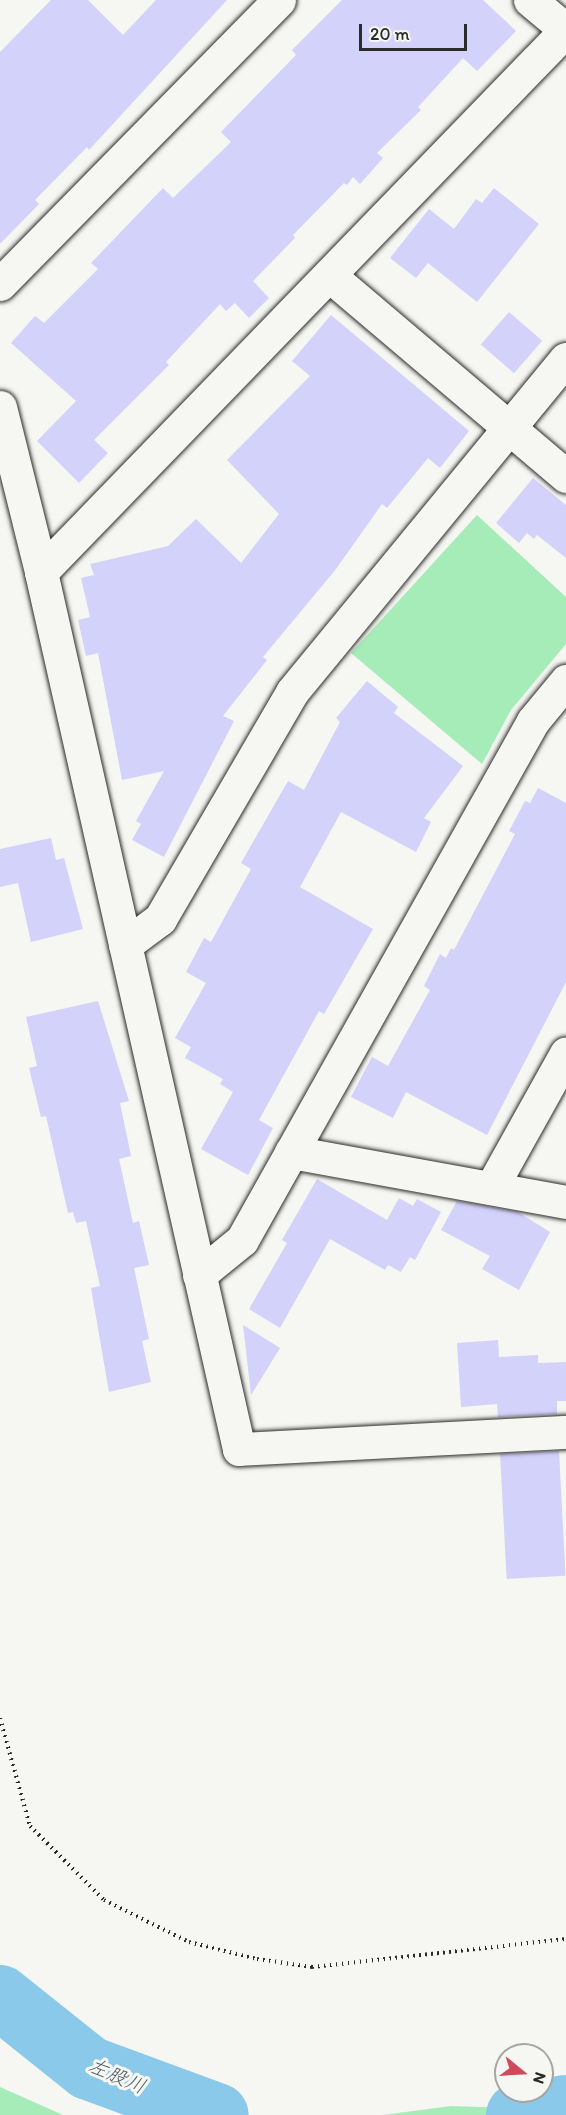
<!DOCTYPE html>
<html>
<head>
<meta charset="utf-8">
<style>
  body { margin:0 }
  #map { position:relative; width:566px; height:2115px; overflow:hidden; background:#f6f6f2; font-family:Itim,"Klee One",sans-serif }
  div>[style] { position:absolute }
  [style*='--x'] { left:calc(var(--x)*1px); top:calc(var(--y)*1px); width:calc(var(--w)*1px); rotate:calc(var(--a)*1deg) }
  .green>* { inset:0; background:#a6ecb8 }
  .river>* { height:64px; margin:-32px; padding:0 32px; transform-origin:32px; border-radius:32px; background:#8bc9eb }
  .building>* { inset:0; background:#d2d2fb; transform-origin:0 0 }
  .path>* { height:4px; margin-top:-2px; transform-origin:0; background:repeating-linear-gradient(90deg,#2b2b2b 0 1.5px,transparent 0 6px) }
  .roads { filter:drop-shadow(0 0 2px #2b2b2b) drop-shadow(0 0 2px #2b2b2b) }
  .street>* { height:33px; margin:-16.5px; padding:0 16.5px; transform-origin:16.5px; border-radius:16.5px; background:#f6f6f2 }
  span { translate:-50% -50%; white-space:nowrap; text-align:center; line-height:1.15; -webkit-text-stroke:6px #f6f6f2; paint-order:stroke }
  .water-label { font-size:20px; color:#485a65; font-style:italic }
  .north { position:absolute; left:494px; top:2043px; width:60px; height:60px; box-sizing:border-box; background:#f6f6f2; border:2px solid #a5a5a2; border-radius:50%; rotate:108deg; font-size:16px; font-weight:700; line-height:24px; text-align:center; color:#2b2b2b }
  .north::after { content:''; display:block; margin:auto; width:21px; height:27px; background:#d1495b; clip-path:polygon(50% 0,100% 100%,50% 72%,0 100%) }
  .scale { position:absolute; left:359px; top:24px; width:108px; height:27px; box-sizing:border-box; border:3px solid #2b2b2b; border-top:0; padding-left:8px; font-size:18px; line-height:21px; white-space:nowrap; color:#2b2b2b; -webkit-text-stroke:4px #f6f6f2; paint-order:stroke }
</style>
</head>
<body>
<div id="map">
  <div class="green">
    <div style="clip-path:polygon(477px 515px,566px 597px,566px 644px,511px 710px,482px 764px,351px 653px)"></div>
    <div style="clip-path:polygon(0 2087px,63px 2115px,0 2115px)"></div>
    <div style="clip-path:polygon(451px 2106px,566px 2110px,566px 2115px,383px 2115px)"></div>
  </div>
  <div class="river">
    <div style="--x:0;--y:1997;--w:114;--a:38.6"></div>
    <div style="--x:89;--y:2068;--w:136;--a:20.2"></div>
    <div style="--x:518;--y:2115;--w:49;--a:-9.5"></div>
  </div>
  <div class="building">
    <div style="clip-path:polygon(51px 0,88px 0,123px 35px,156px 0,227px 0,89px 150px,87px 147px,35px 200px,39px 204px,0 244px,0 52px)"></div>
    <div style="clip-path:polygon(342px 0,483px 0,516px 31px,477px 71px,463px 58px,418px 107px,421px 110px,377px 153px,383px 158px,360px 184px,353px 177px,347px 185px,344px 183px,293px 235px,295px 238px,253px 281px,269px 298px,249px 318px,235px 303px,226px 311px,220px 304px,166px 362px,169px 365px,94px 440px,108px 453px,79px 483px,37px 441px,76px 401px,11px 343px,35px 316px,44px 323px,98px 269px,91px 263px,163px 188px,173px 198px,231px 142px,221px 132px,296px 55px,292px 50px)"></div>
    <div style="clip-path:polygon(494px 188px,539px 224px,477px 302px,428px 263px,416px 278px,390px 258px,429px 209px,454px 229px,476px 199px,482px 203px)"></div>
    <div style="left:509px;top:312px;width:44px;height:43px;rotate:41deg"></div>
    <div style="clip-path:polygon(331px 315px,469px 431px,440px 468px,428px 458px,387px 508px,382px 504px,336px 569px,263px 657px,267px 660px,223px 716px,234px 721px,164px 857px,132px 840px,141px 824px,136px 821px,164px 771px,122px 780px,98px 653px,86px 656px,78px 620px,90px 617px,81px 578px,94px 575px,90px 564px,168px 546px,196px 519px,241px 563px,279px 514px,227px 460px,310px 376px,292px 361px)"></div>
    <div style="clip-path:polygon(533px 478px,566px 505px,566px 558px,537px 535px,534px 539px,527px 533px,519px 543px,496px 523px)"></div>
    <div style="clip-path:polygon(367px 681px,398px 707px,394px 713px,463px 766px,424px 818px,431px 822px,416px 852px,341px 812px,300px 887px,373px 929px,324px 1014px,319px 1011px,259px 1120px,273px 1128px,248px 1175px,201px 1149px,233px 1092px,220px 1084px,223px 1079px,185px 1058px,191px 1047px,175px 1038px,206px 983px,186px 972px,204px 938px,211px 942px,251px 869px,241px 863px,288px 781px,304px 790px,340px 722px,336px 718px)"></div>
    <div style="clip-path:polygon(538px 788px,566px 803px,566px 982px,487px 1135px,406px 1092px,393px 1118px,351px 1097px,372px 1057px,388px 1066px,430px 990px,424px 986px,440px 954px,446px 958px,451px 948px,454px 950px,515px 834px,509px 831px,525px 801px,530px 803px)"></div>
    <div style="clip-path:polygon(51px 838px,56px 860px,64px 858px,83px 929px,31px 942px,18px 883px,0 887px,0 849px)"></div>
    <div style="clip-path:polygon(98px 1001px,129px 1101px,120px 1103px,131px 1156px,119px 1159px,133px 1223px,139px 1221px,149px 1265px,134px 1268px,149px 1339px,142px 1341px,151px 1382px,109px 1392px,91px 1288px,100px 1286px,86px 1221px,76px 1223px,73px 1212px,68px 1213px,46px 1116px,41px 1117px,29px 1068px,37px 1066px,26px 1017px)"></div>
    <div style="clip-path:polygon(317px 1179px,387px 1220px,399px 1198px,413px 1206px,417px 1199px,441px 1212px,415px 1260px,410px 1257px,401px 1272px,388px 1265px,385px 1270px,330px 1239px,280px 1328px,249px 1309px,287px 1243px,282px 1240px)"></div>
    <div style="clip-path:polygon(457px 1201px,518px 1212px,550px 1232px,519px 1290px,482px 1269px,490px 1256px,441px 1230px)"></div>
    <div style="clip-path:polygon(243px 1325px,280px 1348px,251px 1395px)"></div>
    <div style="clip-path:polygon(498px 1340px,499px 1357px,538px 1355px,538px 1363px,566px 1362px,566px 1401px,557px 1401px,557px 1414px,498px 1417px,497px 1404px,461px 1407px,457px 1343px)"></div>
    <div style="left:559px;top:1451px;width:125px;height:59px;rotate:87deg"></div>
  </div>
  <div class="path">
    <div style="--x:0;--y:1718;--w:112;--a:74.5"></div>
    <div style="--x:30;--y:1826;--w:105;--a:45"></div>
    <div style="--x:104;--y:1900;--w:95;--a:26.3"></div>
    <div style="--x:189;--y:1942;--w:70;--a:14"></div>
    <div style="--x:257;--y:1959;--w:56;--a:8.3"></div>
    <div style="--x:312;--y:1967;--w:256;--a:-6.3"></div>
  </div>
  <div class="roads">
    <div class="street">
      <div style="--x:530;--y:0;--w:47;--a:39.8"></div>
      <div style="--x:329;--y:275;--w:311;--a:40.3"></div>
      <div style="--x:0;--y:284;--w:398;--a:-45.5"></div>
      <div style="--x:0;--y:407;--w:170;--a:76"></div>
      <div style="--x:41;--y:572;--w:899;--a:77.28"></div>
      <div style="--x:239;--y:1449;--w:327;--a:-3"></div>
      <div style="--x:41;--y:572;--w:755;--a:-45.91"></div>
      <div style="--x:125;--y:945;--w:44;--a:-36.6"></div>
      <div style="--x:160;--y:919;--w:263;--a:-59.8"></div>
      <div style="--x:292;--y:692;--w:431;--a:-50.6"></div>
      <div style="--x:291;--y:1152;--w:280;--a:10.3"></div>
      <div style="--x:491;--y:1188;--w:154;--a:-60.9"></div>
      <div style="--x:199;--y:1275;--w:55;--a:-39.1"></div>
      <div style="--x:242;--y:1240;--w:595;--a:-60.72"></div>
      <div style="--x:533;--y:721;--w:52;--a:-50.5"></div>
    </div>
  </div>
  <div class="water-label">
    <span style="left:117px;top:2076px;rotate:23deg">左股川</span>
  </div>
  <div class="north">N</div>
  <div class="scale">20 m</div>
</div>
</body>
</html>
